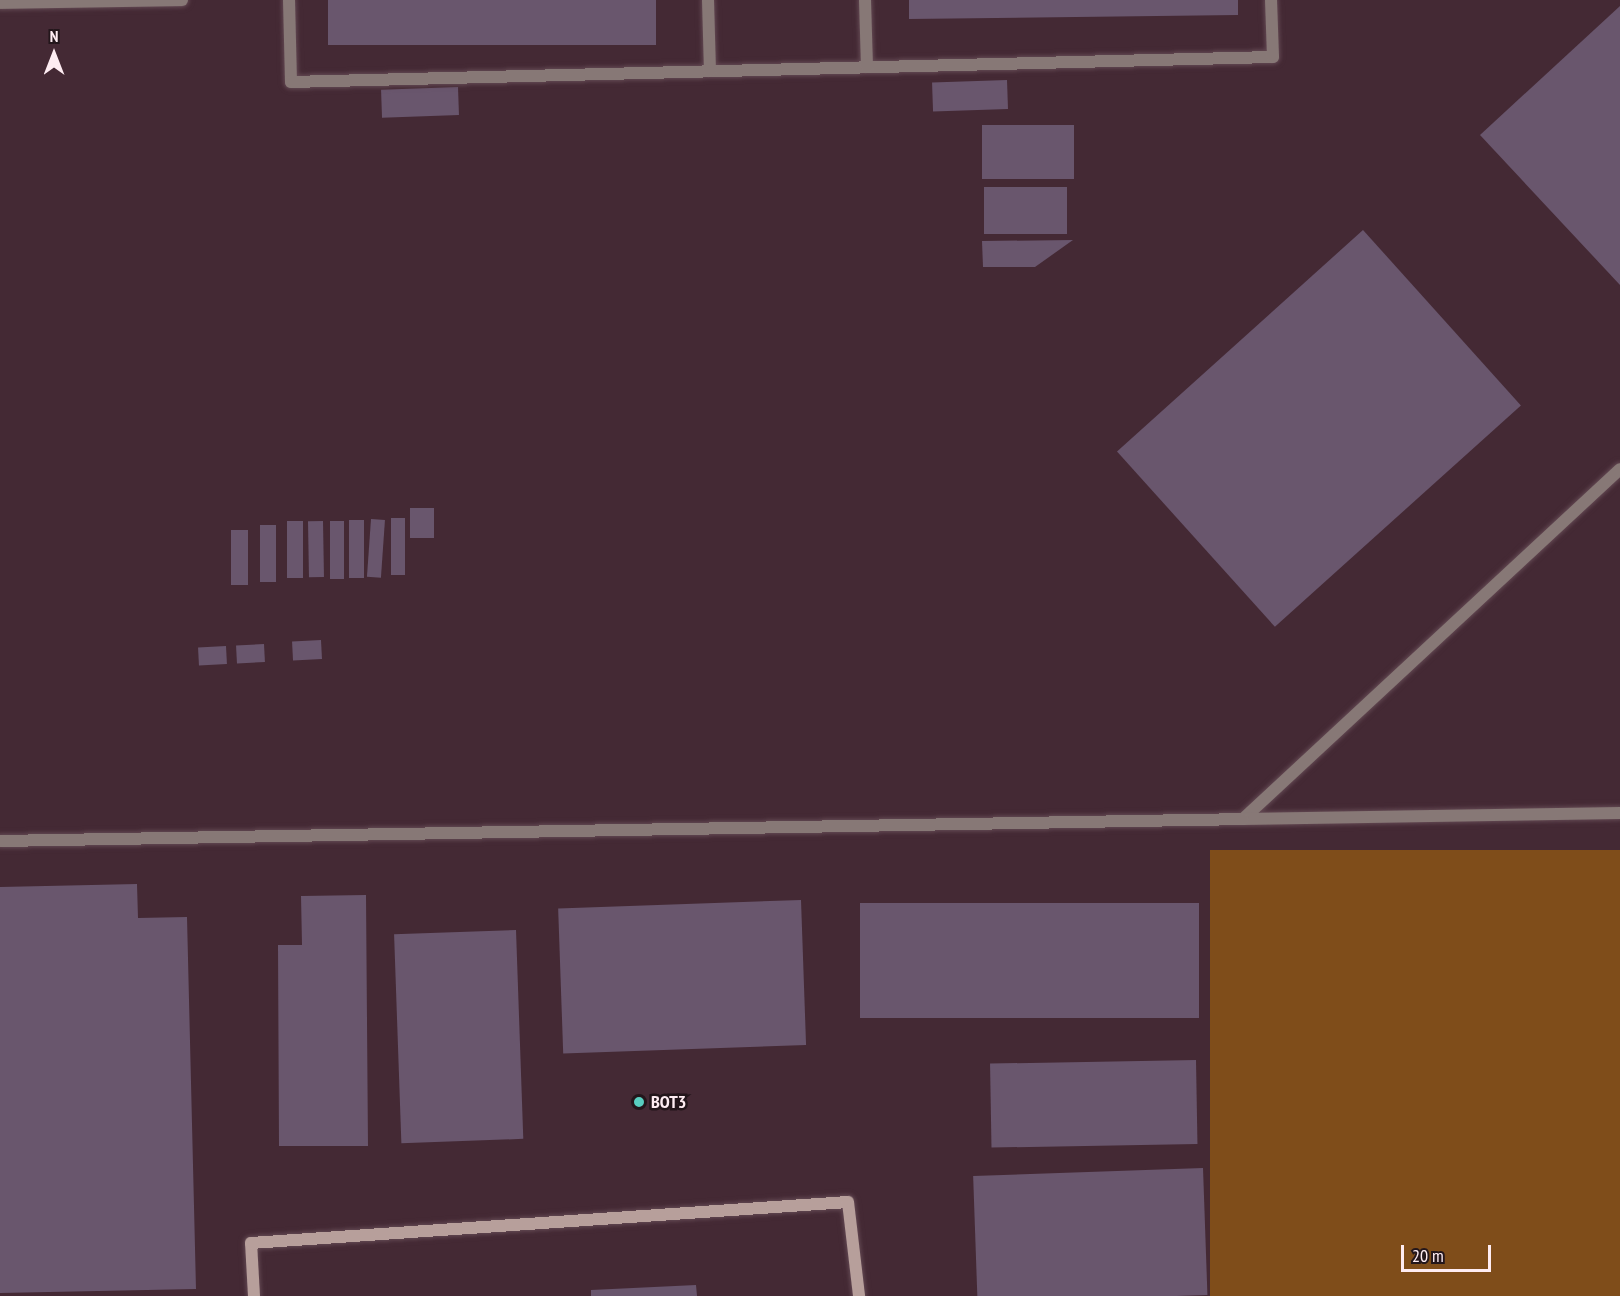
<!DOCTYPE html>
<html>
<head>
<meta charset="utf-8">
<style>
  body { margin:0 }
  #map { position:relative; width:1620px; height:1296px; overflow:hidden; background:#442934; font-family:"PT Sans Narrow",sans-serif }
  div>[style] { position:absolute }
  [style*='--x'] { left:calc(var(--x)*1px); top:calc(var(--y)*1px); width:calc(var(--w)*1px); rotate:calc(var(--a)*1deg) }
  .forest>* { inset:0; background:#7f4d1a; transform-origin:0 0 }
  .building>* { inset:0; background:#69566d; transform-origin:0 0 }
  .roads { filter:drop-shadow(0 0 2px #624852) drop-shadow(0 0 2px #624852) }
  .lane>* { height:12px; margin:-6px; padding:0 6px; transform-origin:6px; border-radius:6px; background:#877876 }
  .street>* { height:12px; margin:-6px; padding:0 6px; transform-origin:6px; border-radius:6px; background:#877876 }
  .secondary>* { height:12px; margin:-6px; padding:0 6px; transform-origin:6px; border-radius:6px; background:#b79f9b }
  .dots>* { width:16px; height:16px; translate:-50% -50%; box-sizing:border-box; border:3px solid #23161b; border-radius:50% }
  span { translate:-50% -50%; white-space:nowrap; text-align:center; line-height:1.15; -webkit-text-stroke:5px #23161b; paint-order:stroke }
  .poi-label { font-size:18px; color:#feecf2; font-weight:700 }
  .left { translate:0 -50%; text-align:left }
  .north { position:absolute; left:24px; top:24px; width:60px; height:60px; -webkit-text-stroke:4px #23161b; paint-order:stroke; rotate:0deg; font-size:16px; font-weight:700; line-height:24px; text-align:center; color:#feecf2 }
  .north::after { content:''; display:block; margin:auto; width:21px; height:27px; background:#feecf2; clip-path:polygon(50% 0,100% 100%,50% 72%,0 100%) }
  .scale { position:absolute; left:1401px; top:1245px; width:90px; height:27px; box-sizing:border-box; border:3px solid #feecf2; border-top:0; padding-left:8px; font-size:18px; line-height:21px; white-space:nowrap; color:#feecf2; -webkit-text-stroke:4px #23161b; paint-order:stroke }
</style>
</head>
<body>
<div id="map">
  <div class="forest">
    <div style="left:1210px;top:850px;width:410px;height:446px"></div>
  </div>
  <div class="building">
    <div style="left:328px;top:0;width:328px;height:45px"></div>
    <div style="clip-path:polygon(909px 0,1238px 0,1238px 15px,909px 19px)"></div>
    <div style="clip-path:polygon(1620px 6px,1620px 285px,1480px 135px)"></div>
    <div style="left:1007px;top:80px;width:29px;height:75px;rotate:88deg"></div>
    <div style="left:458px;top:87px;width:28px;height:77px;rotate:88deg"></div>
    <div style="left:982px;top:125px;width:92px;height:54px"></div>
    <div style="left:984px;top:187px;width:83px;height:47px"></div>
    <div style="left:1363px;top:230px;width:236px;height:331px;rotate:48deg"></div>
    <div style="clip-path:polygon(1073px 240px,1035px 267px,983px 267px,982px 241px)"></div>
    <div style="left:410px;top:508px;width:24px;height:30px"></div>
    <div style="left:391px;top:518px;width:14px;height:57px"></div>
    <div style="left:371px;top:519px;width:14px;height:58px;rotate:4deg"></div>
    <div style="left:349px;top:520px;width:15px;height:58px"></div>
    <div style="left:287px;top:521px;width:16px;height:57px"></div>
    <div style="left:323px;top:521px;width:56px;height:15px;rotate:89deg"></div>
    <div style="left:330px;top:521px;width:14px;height:58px"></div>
    <div style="left:260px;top:525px;width:16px;height:57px"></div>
    <div style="left:231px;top:530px;width:17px;height:55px"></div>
    <div style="left:321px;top:640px;width:19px;height:29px;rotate:87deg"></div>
    <div style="left:264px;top:644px;width:18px;height:28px;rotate:87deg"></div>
    <div style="left:226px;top:646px;width:18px;height:28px;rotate:87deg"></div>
    <div style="clip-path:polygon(137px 884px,138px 918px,187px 917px,196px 1289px,0 1293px,0 887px)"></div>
    <div style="clip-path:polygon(366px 895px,368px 1146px,279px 1146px,278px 945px,302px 945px,301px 896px)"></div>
    <div style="left:801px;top:900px;width:145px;height:243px;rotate:88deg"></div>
    <div style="left:860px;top:903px;width:339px;height:115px"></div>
    <div style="left:516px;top:930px;width:209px;height:122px;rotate:88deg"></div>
    <div style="left:1196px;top:1060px;width:84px;height:206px;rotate:89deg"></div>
    <div style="left:1203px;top:1168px;width:127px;height:230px;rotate:88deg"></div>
    <div style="clip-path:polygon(696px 1285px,697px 1296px,591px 1296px,591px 1290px)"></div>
  </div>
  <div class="roads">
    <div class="lane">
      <div style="--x:289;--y:0;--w:82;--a:88.6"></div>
      <div style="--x:291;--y:82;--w:982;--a:-1.46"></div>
      <div style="--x:1273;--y:57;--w:57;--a:-92"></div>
      <div style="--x:708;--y:0;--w:71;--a:88.4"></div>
      <div style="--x:865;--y:0;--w:67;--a:88.3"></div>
      <div style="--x:0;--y:3;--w:182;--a:-0.9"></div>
      <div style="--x:1243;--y:819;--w:514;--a:-42.87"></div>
      <div style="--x:1243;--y:819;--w:377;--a:-0.9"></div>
    </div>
    <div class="street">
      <div style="--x:0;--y:841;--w:1243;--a:-1.01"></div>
    </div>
    <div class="secondary">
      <div style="--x:254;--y:1296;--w:53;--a:-93.2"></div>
      <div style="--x:251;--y:1243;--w:598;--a:-3.93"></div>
      <div style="--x:848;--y:1202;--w:95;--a:83.3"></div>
    </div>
  </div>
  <div class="dots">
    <div style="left:639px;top:1102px;background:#58cec0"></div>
  </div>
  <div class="poi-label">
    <span class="left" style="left:651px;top:1102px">BOT3</span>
  </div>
  <div class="north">N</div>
  <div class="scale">20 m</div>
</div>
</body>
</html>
